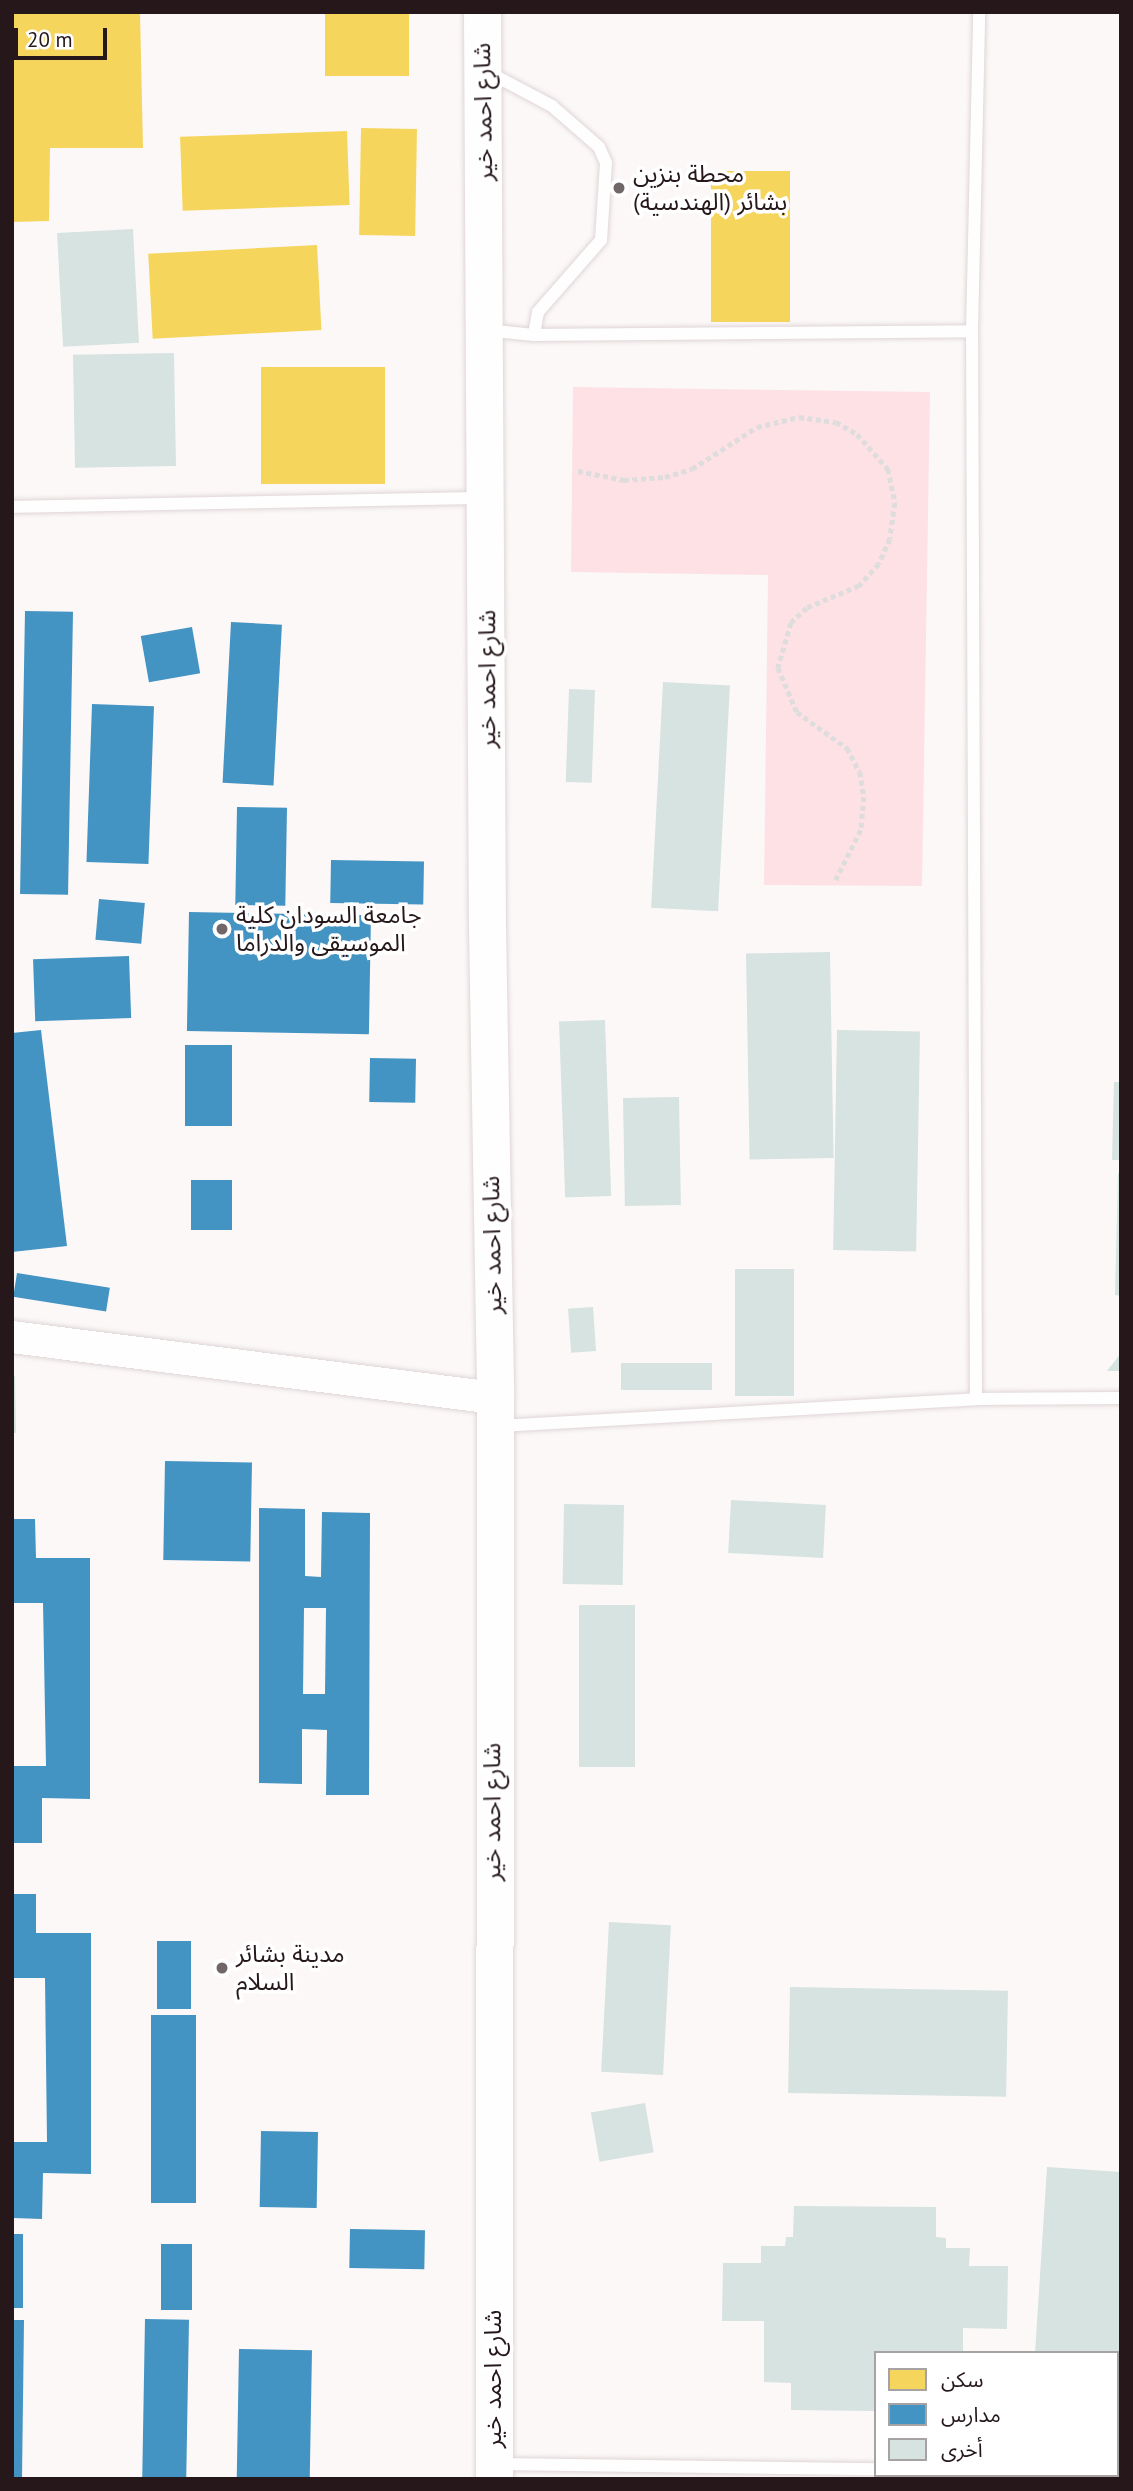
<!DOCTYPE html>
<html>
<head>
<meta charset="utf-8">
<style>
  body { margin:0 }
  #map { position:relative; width:1133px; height:2491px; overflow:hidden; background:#fcf8f8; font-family:"PT Sans","Noto Sans Arabic",sans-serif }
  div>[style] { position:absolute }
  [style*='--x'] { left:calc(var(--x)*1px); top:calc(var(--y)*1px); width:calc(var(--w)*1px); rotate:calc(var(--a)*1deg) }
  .green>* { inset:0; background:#fde1e5 }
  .homes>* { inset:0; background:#f6d55c; transform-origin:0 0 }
  .schools>* { inset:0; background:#4393c3; transform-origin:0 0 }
  .building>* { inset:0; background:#d6e3e0; transform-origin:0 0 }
  .path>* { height:4.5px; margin-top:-2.25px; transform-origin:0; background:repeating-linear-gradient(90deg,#dedcdc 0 5px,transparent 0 8.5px) }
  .roads { filter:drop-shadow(0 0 2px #dfd5d6) drop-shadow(0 0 2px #dfd5d6) }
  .service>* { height:12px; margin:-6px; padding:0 6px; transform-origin:6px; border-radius:6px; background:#fffefe }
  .tertiary>* { height:32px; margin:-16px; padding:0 16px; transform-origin:16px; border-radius:16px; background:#fffefe }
  .secondary>* { height:37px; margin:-18.5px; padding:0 18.5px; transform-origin:18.5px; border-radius:18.5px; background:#fffefe }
  .dots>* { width:19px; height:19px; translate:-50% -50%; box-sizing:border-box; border:4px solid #fff; border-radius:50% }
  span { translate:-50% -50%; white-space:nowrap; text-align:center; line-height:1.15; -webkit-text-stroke:7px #fff; paint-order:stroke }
  .street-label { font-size:24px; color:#26181a }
  .poi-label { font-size:24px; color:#26181a }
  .left { translate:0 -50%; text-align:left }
  .frame { position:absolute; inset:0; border:14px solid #26181a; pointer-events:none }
  .legend { position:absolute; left:874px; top:2351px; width:245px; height:126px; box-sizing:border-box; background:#fff; border:2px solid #a8a3a3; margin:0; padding:9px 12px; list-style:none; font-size:21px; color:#26181a }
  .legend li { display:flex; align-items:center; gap:14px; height:35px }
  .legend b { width:35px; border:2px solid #a8a3a3 }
  .scale { position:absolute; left:14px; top:28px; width:93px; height:32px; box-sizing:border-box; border:4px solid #26181a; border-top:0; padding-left:9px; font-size:21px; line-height:24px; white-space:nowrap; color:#26181a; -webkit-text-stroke:5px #fff; paint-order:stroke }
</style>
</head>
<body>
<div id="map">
  <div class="green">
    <div style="clip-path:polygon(573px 387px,930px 392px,922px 886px,764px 885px,768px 575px,571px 572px)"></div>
  </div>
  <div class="homes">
    <div style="clip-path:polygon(12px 12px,140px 12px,143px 148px,50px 148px,49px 221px,12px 222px)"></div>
    <div style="left:325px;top:12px;width:84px;height:64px"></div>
    <div style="left:361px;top:128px;width:56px;height:107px;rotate:1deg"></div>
    <div style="left:347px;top:131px;width:74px;height:167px;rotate:88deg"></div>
    <div style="left:711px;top:171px;width:79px;height:151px"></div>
    <div style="left:317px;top:245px;width:85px;height:169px;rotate:87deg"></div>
    <div style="left:261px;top:367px;width:124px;height:117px"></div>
  </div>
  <div class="schools">
    <div style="left:25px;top:611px;width:48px;height:283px;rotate:1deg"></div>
    <div style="left:231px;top:622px;width:51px;height:161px;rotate:3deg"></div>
    <div style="left:192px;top:627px;width:47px;height:52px;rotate:80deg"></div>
    <div style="left:92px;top:704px;width:62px;height:158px;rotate:2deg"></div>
    <div style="left:237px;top:807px;width:50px;height:98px;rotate:1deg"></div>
    <div style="left:331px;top:860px;width:93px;height:43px;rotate:1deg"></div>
    <div style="left:99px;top:899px;width:46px;height:41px;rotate:5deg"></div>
    <div style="left:189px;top:912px;width:182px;height:119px;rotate:1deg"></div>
    <div style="left:129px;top:956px;width:62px;height:96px;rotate:88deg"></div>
    <div style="clip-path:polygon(41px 1030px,67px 1246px,12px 1252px,12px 1033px)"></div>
    <div style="left:232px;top:1045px;width:81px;height:47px;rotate:90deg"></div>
    <div style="left:370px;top:1058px;width:46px;height:44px;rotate:1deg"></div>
    <div style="left:191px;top:1180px;width:41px;height:50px"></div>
    <div style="left:17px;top:1273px;width:94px;height:24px;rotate:9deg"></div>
    <div style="left:165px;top:1461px;width:87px;height:99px;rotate:1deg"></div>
    <div style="clip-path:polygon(evenodd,259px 1508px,305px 1509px,305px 1576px,321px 1577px,322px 1512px,370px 1513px,369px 1795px,326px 1795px,327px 1730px,302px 1729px,302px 1784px,259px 1783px,259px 1508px,304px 1608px,326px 1608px,325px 1694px,303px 1694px,304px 1608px)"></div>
    <div style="clip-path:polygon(12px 1519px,35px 1519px,36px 1558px,90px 1558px,90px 1799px,42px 1798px,42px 1843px,12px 1843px,12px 1766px,46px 1766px,43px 1603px,12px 1603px)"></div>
    <div style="clip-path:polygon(12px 1894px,36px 1894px,36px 1933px,91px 1933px,91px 2174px,43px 2173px,42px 2219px,13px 2218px,12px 2142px,47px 2142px,45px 1978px,12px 1978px)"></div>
    <div style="left:157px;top:1941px;width:34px;height:68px"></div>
    <div style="left:151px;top:2015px;width:45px;height:188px"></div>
    <div style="left:261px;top:2131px;width:57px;height:76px;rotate:1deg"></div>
    <div style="left:350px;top:2229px;width:75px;height:39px;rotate:1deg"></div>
    <div style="left:12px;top:2234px;width:11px;height:74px"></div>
    <div style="left:161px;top:2244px;width:31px;height:66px"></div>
    <div style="left:145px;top:2319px;width:44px;height:160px;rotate:1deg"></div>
    <div style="clip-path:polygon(12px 2320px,24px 2320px,22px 2479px,12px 2479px)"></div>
    <div style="left:239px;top:2349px;width:73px;height:130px;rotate:1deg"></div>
  </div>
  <div class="building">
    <div style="left:133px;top:229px;width:114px;height:76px;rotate:87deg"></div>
    <div style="left:174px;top:353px;width:113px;height:101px;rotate:89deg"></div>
    <div style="left:663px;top:682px;width:67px;height:226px;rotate:3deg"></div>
    <div style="left:569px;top:689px;width:26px;height:93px;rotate:2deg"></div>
    <div style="left:830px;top:952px;width:206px;height:84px;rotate:89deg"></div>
    <div style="left:605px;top:1020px;width:176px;height:46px;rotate:88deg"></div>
    <div style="left:837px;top:1030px;width:83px;height:220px;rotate:1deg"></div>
    <div style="clip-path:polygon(1114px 1082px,1121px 1082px,1121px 1160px,1112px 1160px)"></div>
    <div style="left:679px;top:1097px;width:108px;height:56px;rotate:89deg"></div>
    <div style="clip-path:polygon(1118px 1173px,1121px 1173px,1121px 1296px,1115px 1295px)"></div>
    <div style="left:794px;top:1269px;width:127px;height:59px;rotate:90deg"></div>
    <div style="left:593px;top:1307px;width:44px;height:25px;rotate:86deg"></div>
    <div style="clip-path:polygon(1121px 1353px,1121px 1371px,1107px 1371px)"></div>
    <div style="left:712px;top:1363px;width:27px;height:91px;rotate:90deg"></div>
    <div style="clip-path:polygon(12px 1376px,15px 1376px,16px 1433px,12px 1433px)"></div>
    <div style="left:731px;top:1500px;width:95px;height:53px;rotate:3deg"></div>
    <div style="left:564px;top:1504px;width:60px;height:80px;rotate:1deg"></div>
    <div style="left:635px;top:1605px;width:162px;height:56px;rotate:90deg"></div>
    <div style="left:609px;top:1922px;width:62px;height:150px;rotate:3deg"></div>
    <div style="left:790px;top:1987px;width:218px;height:106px;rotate:1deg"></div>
    <div style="left:645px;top:2103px;width:50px;height:55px;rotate:80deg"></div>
    <div style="clip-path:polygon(1047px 2167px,1121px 2172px,1121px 2444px,1117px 2353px,1035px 2353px)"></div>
    <div style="clip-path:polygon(794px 2206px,936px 2207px,936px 2237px,946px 2238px,946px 2248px,970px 2248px,969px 2266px,1008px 2266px,1007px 2329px,963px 2328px,963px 2353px,876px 2353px,876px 2411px,791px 2410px,791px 2383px,764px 2382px,764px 2321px,722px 2321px,723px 2263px,761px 2263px,761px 2246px,785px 2246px,786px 2237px,793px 2237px)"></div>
  </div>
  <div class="path">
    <div style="--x:578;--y:471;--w:47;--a:11.1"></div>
    <div style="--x:624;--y:480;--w:41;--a:-4.2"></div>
    <div style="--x:665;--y:477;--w:28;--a:-17"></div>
    <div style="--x:692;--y:469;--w:77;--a:-32.9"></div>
    <div style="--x:757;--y:427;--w:43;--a:-13.4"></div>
    <div style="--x:799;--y:417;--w:37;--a:8"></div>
    <div style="--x:836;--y:422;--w:24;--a:30"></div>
    <div style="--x:857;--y:434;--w:47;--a:48.5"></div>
    <div style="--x:888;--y:469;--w:35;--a:78"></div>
    <div style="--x:895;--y:503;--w:36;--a:98"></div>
    <div style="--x:890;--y:539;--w:27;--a:114"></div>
    <div style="--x:879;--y:564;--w:30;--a:132"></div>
    <div style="--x:859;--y:586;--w:56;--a:157.1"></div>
    <div style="--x:807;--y:608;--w:22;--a:137"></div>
    <div style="--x:791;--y:623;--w:47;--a:106.1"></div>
    <div style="--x:778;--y:668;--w:48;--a:66.6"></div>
    <div style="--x:797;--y:712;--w:62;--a:35.8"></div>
    <div style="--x:847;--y:748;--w:27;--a:62"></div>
    <div style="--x:860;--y:772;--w:25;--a:81"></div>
    <div style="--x:864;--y:797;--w:33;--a:95"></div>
    <div style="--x:861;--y:830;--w:56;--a:116.6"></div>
  </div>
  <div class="roads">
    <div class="service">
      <div style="--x:486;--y:71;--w:75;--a:27.9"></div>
      <div style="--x:552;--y:106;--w:62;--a:41.1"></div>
      <div style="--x:599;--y:147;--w:17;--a:66"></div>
      <div style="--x:606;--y:163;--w:77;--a:93.7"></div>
      <div style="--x:601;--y:240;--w:96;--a:131.2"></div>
      <div style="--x:538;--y:312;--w:23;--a:100"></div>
      <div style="--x:486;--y:330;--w:48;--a:5.9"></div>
      <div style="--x:534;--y:335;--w:438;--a:-0.5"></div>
      <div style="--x:12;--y:507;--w:471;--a:-1.1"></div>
      <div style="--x:976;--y:1399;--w:1068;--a:-90.21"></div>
      <div style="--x:972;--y:331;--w:319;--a:-88.7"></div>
      <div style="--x:499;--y:1426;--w:478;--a:-3.2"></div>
      <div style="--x:976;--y:1399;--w:145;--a:-0.4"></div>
      <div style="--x:498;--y:2464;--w:378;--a:0.8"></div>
      <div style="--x:1117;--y:2472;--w:4;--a:0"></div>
      <div style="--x:1037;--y:2475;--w:4;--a:90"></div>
    </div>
    <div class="tertiary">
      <div style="--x:12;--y:1337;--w:487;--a:7.2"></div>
    </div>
    <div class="secondary">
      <div style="--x:482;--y:12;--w:915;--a:89.69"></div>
      <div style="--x:487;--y:927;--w:471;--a:89"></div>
      <div style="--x:495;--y:1398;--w:1081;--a:90.05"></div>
    </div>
  </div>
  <div class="dots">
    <div style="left:619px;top:188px;background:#716668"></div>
    <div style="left:222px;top:929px;background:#716668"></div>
    <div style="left:222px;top:1968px;background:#716668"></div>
  </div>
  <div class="street-label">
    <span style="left:483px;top:112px;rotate:-91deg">شارع احمد خير</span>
    <span style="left:487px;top:679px;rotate:-90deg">شارع احمد خير</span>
    <span style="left:492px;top:1245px;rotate:-91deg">شارع احمد خير</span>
    <span style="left:492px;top:1812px;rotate:-90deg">شارع احمد خير</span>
    <span style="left:493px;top:2379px;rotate:-90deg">شارع احمد خير</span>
  </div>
  <div class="poi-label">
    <span class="left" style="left:633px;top:188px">محطة بنزين<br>بشائر (الهندسية)</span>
    <span class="left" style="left:236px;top:929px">جامعة السودان كلية<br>الموسيقى والدراما</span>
    <span class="left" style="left:236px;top:1968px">مدينة بشائر<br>السلام</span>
  </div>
  <div class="frame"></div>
  <ul class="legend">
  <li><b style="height:19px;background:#f6d55c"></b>سكن</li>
  <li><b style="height:19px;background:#4393c3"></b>مدارس</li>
  <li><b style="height:19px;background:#d6e3e0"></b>أخرى</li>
  </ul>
  <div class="scale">20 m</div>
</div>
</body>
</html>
